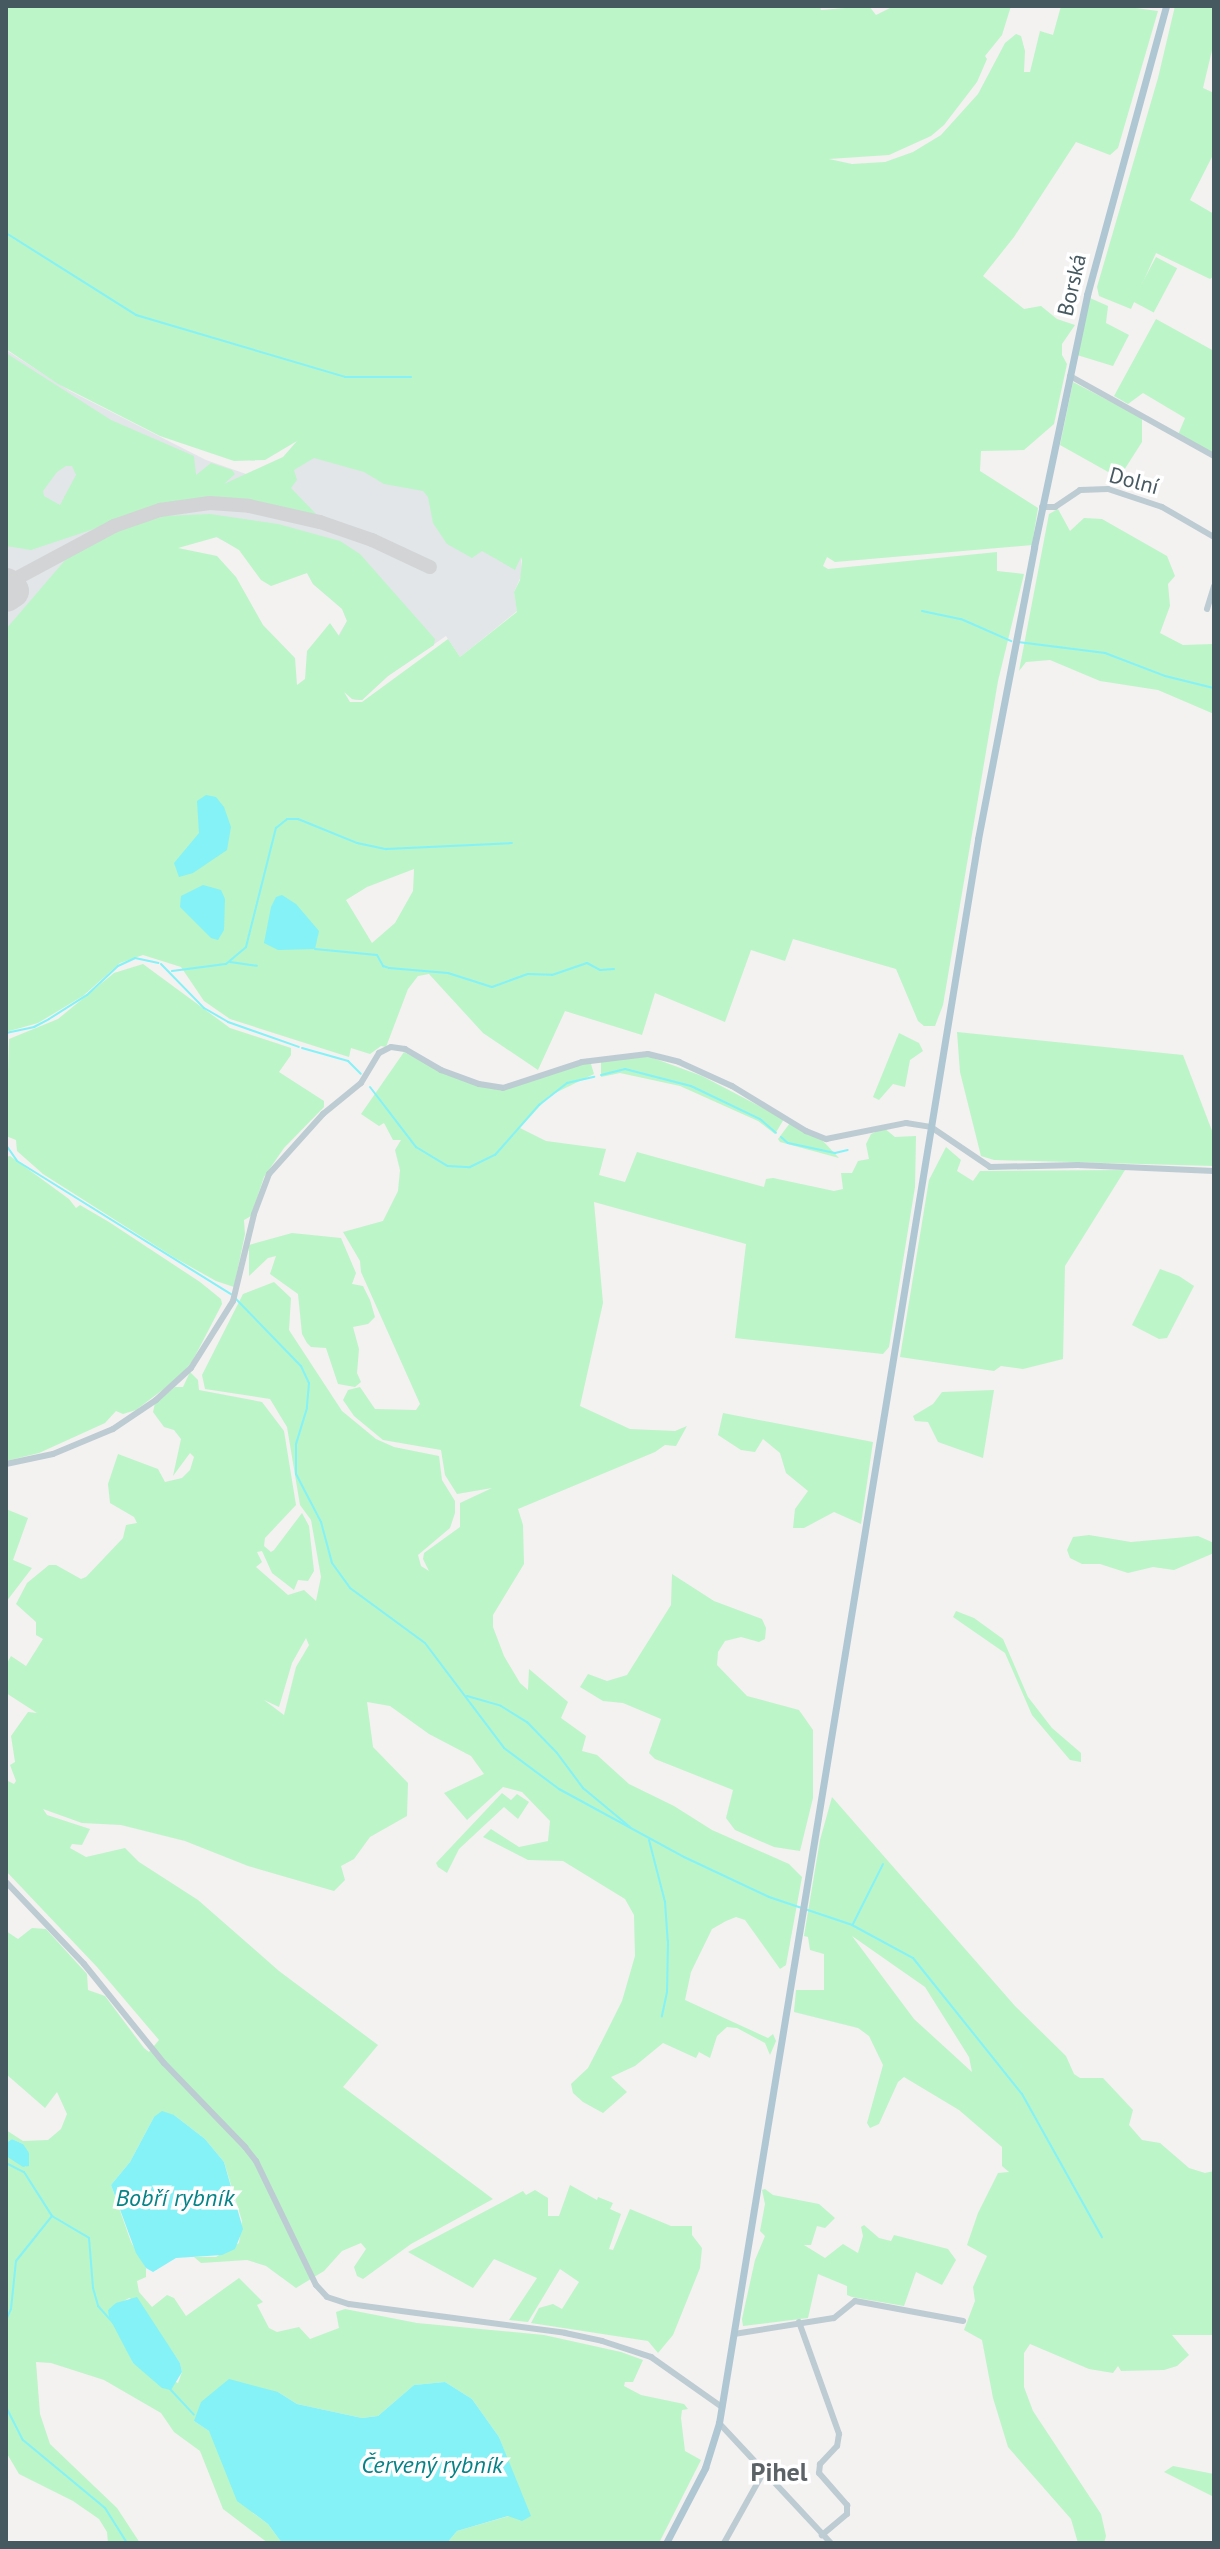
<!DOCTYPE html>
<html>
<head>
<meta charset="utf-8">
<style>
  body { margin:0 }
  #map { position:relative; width:1220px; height:2549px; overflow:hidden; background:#f4f1f1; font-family:"PT Sans",sans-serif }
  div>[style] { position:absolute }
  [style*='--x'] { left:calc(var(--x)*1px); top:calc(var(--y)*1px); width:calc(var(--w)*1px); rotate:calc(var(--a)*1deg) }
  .airport>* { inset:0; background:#e2e6e9 }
  .green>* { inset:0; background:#bcf5c8; transform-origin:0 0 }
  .water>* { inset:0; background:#84f2f6 }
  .stream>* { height:2px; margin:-1px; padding:0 1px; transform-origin:1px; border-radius:1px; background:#84f2f6 }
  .taxiway>* { height:14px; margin:-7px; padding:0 7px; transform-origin:7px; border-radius:7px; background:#d3d4d6 }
  .runway>* { height:34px; margin:-17px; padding:0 17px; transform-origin:17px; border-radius:17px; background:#d3d4d6 }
  .minor>* { height:6px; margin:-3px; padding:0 3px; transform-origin:3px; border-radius:3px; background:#bdccd2 }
  .major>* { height:7px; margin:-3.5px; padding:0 3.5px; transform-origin:3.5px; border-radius:3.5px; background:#aec7d2 }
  span { translate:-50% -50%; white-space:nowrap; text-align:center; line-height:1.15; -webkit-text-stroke:7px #fff; paint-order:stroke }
  .street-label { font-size:22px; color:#465961 }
  .water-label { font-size:24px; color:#058387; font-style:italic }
  .quarter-label { font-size:26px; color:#5c6367; font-weight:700 }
  .frame { position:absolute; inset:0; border:8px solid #465961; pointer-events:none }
</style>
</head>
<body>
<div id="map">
  <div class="airport">
    <div style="clip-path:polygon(6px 350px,70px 391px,206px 460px,249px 475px,409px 418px,521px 555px,522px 574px,514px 592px,517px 611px,460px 657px,446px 636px,388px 676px,362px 700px,356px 700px,352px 699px,338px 636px,347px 621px,342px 608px,313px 584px,307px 573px,292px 576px,216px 537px,133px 541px,6px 629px)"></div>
  </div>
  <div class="green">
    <div style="clip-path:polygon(evenodd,6px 6px,820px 6px,821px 10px,869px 6px,876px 15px,894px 6px,1011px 6px,1002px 35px,985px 56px,987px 59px,977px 82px,944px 125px,931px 136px,889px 155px,829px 159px,852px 164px,885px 162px,913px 152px,941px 135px,978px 94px,1005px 43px,1016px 34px,1021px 36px,1025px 51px,1024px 72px,1030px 72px,1040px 31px,1053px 35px,1061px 6px,1121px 6px,1158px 11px,1118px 148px,1110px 155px,1076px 142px,1014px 237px,983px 276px,1024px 309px,1041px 306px,1057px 319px,1075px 325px,1062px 344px,1062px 355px,1067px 364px,1054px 424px,1024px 450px,981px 451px,980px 471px,1038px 508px,1032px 545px,835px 562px,827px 557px,823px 566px,828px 569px,997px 552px,997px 571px,1024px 574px,998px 681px,943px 1005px,935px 1026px,924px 1026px,918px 1021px,896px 969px,793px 939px,785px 961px,751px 950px,725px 1022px,655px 993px,642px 1035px,565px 1011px,538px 1070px,483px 1033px,429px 974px,418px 976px,408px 989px,386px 1047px,381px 1046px,370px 1054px,351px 1048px,349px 1057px,230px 1019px,204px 1001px,181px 967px,143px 955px,120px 963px,83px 996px,38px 1023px,6px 1032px,6px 629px,85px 537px,165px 516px,210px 514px,278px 524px,340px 541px,360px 554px,435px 639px,434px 645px,388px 676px,362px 700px,352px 699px,344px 692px,350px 702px,362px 702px,448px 639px,460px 657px,517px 612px,514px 592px,520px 580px,522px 561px,521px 557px,515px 570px,482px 551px,472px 558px,447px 544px,433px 523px,428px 497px,423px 491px,384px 484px,364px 472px,314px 458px,294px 470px,297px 480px,291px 488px,316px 514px,313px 522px,248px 510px,197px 505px,154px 509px,31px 550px,6px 546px,6px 353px,111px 420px,194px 456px,196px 475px,211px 463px,232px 470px,235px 474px,224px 484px,283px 457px,297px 441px,265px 460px,234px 461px,160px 436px,58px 384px,6px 349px,6px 6px,66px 466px,72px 466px,76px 475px,60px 505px,44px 496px,43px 491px,57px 472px,66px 466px,6px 6px,217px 537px,239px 550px,261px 580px,271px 586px,307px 573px,313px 584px,342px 609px,347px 621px,339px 636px,330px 623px,307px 651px,305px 679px,297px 685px,295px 658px,263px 625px,236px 577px,217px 556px,178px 548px,217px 537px,6px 6px,414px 869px,413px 891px,395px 923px,372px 943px,346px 900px,367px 887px,414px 869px)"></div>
    <div style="clip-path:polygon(1175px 6px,1214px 7px,1214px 42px,1203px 88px,1214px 93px,1214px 153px,1190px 200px,1214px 214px,1214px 276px,1210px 279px,1156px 253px,1131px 309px,1099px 296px,1097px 287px,1158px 78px)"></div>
    <div style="left:1156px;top:257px;width:24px;height:50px;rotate:28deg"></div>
    <div style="clip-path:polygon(1090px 298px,1108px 306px,1106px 323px,1129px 335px,1113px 366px,1077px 355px)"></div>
    <div style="clip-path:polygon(1156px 319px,1214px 351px,1214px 453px,1178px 435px,1185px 418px,1143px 393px,1128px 404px,1114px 396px)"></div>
    <div style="clip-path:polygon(1073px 382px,1142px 418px,1142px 442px,1119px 478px,1060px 445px)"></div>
    <div style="clip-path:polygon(1058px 509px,1070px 531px,1084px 518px,1102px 519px,1167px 556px,1175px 576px,1168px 584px,1170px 606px,1160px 633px,1183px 645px,1214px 644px,1214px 714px,1158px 690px,1100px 681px,1050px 660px,1026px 662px,1019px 671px,1049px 514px)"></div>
    <div style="clip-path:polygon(143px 964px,230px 1028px,291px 1048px,291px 1055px,279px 1072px,324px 1101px,324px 1107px,284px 1148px,264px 1177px,251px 1216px,244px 1220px,245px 1234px,234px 1287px,216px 1281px,175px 1258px,43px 1174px,17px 1151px,16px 1140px,6px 1136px,9px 1039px,58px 1019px,114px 973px)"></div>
    <div style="clip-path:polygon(957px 1032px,1183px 1055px,1214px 1136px,1214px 1166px,994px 1160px,981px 1156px,960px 1072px)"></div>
    <div style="clip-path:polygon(899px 1033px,919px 1043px,923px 1051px,910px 1060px,905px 1087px,893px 1084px,879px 1100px,873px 1097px)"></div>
    <div style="clip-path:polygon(evenodd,404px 1052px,446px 1074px,501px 1090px,584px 1063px,591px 1064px,594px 1074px,549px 1096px,520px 1128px,546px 1141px,606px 1149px,599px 1175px,625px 1182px,637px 1152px,764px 1187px,766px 1179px,773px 1178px,834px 1191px,843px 1189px,841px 1173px,852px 1173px,858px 1161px,869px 1159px,866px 1144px,871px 1134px,884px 1128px,895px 1137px,916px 1136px,915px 1187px,889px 1347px,883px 1354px,735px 1338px,746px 1244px,594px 1202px,603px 1303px,580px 1406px,630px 1429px,675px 1431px,687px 1426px,676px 1446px,665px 1445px,655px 1452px,518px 1509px,523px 1525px,524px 1564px,493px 1615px,493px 1627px,504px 1656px,520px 1683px,528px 1690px,529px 1669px,568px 1702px,561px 1718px,586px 1736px,582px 1751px,597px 1755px,629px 1784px,674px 1806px,712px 1830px,789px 1864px,802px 1877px,786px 1965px,780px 1969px,745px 1920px,736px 1917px,726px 1921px,712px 1929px,691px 1972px,685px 2000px,768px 2038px,773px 2034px,776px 2041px,770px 2055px,765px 2043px,737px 2028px,727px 2027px,717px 2036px,710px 2058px,699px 2052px,696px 2058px,663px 2043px,635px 2066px,611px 2077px,627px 2092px,603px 2113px,583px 2102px,573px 2093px,571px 2084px,588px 2068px,604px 2037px,622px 2001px,635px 1956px,634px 1915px,625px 1899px,563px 1861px,528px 1860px,483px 1837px,491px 1829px,519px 1847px,548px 1841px,550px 1821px,522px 1792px,503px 1787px,467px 1820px,444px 1793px,484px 1774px,471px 1756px,429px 1734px,390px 1706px,367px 1702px,373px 1747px,408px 1783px,407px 1816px,370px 1837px,354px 1859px,341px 1866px,345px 1880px,334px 1891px,248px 1866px,185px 1841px,121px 1825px,82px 1823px,43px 1809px,47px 1815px,90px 1829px,82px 1845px,72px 1844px,70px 1848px,86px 1857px,125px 1848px,139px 1862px,198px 1900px,279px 1971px,378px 2045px,343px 2087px,493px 2199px,411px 2244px,363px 2279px,357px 2276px,354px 2267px,366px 2249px,361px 2243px,342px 2251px,324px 2271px,296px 2288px,266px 2266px,247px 2260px,201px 2263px,194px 2257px,216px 2257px,239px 2243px,242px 2221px,224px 2162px,205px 2139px,174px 2115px,154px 2117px,130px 2162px,111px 2185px,131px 2242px,146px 2268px,146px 2277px,137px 2281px,139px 2292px,152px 2307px,167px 2295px,174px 2298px,186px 2316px,239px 2278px,263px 2302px,257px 2305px,269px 2328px,277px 2332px,299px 2327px,310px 2339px,339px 2328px,336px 2312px,345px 2309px,417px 2323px,544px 2335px,621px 2352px,643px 2360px,633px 2382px,625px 2382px,624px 2386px,641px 2395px,684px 2404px,688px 2409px,682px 2410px,681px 2418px,685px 2451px,701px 2460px,659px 2543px,447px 2543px,457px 2531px,509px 2516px,526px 2507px,499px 2437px,472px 2399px,445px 2382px,414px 2385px,378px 2416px,362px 2418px,297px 2404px,278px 2392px,194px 2421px,209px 2431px,253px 2513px,268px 2524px,282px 2543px,268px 2543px,223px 2509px,200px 2451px,174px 2432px,161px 2413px,104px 2380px,51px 2363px,36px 2362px,40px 2414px,50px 2444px,117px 2508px,140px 2543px,108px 2543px,107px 2532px,99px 2519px,73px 2501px,19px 2474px,6px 2452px,6px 2156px,26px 2167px,23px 2144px,12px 2139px,6px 2143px,6px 2130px,23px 2141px,48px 2140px,61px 2129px,67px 2114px,57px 2092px,45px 2108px,6px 2074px,6px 1931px,18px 1939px,32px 1928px,46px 1929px,87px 1974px,88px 1990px,105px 1996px,144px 2048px,149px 2052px,159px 2040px,97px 1967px,6px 1871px,6px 1780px,14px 1784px,16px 1781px,10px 1765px,15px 1762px,11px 1736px,28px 1712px,37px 1713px,6px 1693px,6px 1665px,11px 1656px,26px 1666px,43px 1639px,36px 1635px,36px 1622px,16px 1604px,27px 1583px,49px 1565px,56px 1565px,81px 1579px,86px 1577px,123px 1538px,126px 1525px,137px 1523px,134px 1517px,110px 1503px,108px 1484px,118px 1454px,158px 1469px,165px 1482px,182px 1478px,190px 1470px,194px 1457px,190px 1453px,173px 1476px,181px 1439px,174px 1430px,164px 1427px,153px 1412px,155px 1403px,175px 1387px,183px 1387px,190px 1372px,198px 1380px,199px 1390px,262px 1402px,284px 1431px,296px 1505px,265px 1538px,264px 1546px,271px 1552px,274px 1550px,302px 1513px,309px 1526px,314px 1571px,308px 1581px,298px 1580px,294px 1590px,272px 1573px,262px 1551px,257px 1552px,262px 1562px,256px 1567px,288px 1595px,304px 1590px,316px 1601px,321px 1577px,311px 1520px,300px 1505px,287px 1427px,270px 1399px,205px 1389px,202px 1375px,243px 1294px,274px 1282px,291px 1298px,289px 1330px,342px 1411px,376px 1439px,394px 1447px,439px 1456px,442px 1480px,455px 1501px,455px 1513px,450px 1528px,418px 1555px,421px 1566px,429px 1571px,423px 1559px,424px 1553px,460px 1527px,460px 1503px,492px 1488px,457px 1494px,445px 1475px,441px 1450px,383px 1440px,354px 1416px,343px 1400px,348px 1390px,360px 1387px,375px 1409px,416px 1410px,420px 1404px,361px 1272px,360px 1261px,343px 1232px,383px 1221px,398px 1191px,400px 1170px,395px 1150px,401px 1140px,393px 1140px,384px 1123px,379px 1126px,361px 1114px,404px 1052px,306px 1638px,309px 1645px,296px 1667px,284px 1715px,264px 1700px,279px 1707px,292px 1663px,306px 1638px,404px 1052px,129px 2298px,138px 2302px,180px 2363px,182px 2372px,178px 2383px,133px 2363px,108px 2310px,129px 2298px)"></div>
    <div style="clip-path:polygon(645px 1055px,702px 1076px,784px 1119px,775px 1134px,758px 1121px,680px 1086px,620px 1073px,601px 1077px,601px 1062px)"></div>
    <div style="clip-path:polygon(790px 1123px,822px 1140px,839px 1158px,780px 1142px,778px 1139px)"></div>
    <div style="clip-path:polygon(946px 1147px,961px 1160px,957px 1171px,973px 1181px,980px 1171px,1125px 1170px,1065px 1266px,1063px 1359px,1023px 1369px,1001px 1366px,994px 1371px,900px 1357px,929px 1180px)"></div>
    <div style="clip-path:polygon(10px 1156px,69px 1199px,76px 1208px,80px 1205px,109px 1222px,200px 1282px,221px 1299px,222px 1304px,192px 1362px,177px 1379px,136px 1410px,123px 1414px,116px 1411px,105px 1423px,39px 1453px,6px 1461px,6px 1157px)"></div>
    <div style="clip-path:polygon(292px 1233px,341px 1238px,356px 1273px,352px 1284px,363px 1286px,370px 1300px,375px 1317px,368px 1324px,353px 1327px,359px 1349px,357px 1373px,361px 1382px,355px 1387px,338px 1384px,326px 1348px,311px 1347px,307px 1343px,302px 1334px,298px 1294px,270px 1274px,276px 1256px,268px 1258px,249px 1276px,249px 1245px)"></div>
    <div style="clip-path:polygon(1160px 1269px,1179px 1276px,1194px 1286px,1167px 1338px,1159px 1339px,1132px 1325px)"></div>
    <div style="clip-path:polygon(994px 1390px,983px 1458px,938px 1442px,928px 1422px,915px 1421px,913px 1416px,933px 1404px,942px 1392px)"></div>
    <div style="clip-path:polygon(723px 1413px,873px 1442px,861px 1524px,834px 1512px,804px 1528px,793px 1528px,795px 1509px,808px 1491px,786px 1473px,780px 1453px,763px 1439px,755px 1452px,741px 1450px,718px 1435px)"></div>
    <div style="clip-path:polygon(6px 1509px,28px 1518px,13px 1560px,32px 1568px,6px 1602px)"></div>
    <div style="clip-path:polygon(1089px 1535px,1131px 1542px,1198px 1536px,1214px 1543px,1214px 1553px,1174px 1570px,1153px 1567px,1128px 1573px,1100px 1564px,1082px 1564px,1070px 1558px,1067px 1550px,1073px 1537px)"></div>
    <div style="clip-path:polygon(672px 1574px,714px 1601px,762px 1619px,766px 1628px,765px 1639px,759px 1642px,741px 1637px,725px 1641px,718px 1652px,717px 1665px,747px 1696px,799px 1710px,813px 1730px,813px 1798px,800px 1851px,774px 1847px,735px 1830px,726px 1818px,733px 1790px,655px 1759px,649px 1753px,661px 1719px,623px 1703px,603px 1701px,580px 1687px,588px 1674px,607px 1681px,627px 1675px,671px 1605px)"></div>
    <div style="clip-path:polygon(956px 1611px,974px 1618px,1003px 1639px,1028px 1697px,1052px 1728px,1081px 1753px,1081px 1762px,1070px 1760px,1032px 1715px,1005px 1653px,953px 1617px)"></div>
    <div style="clip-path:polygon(502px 1793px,511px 1800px,517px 1794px,529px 1802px,518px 1819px,504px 1807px,459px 1849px,447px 1873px,438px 1867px,436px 1863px)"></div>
    <div style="clip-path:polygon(evenodd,832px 1797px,1015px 2006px,1066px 2056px,1074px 2074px,1080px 2078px,1103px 2078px,1133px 2110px,1129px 2125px,1142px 2140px,1160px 2143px,1189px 2168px,1205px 2173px,1214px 2171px,1214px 2335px,1172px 2335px,1189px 2355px,1177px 2366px,1164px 2370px,1121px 2371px,1118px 2366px,1113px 2373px,1089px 2369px,1030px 2344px,1024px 2353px,1024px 2387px,1033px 2411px,1101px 2514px,1106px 2536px,1104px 2543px,1078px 2543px,1071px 2519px,1008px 2447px,993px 2398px,982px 2340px,964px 2330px,975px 2301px,973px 2287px,987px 2256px,967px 2245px,978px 2213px,998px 2173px,1009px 2172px,1002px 2166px,1002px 2147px,959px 2110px,904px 2077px,898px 2082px,879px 2124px,870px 2128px,867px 2123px,883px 2065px,869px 2036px,858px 2028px,794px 2012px,796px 1990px,824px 1990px,824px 1954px,810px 1950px,808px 1937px,804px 1936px,820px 1840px,832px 1797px,852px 1936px,925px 1987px,969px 2057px,972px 2072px,914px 2019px,852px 1936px)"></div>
    <div style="clip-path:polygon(570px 2185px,597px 2200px,598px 2197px,613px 2203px,610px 2209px,621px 2214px,609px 2249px,613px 2250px,630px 2209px,671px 2226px,692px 2226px,692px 2235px,702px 2248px,700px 2268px,673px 2335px,658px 2353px,648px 2341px,531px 2323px,539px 2308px,553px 2304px,562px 2309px,579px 2282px,560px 2269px,528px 2322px,509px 2320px,537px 2278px,494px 2259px,473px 2288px,408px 2252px,523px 2191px,526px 2195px,535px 2190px,548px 2198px,548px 2216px,559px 2216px)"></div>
    <div style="clip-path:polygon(765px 2189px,773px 2195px,819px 2204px,835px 2218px,825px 2228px,817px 2226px,811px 2245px,804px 2245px,825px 2258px,843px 2244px,858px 2253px,863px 2236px,861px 2227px,864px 2225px,879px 2238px,891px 2241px,894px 2235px,948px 2249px,956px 2260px,942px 2285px,916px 2272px,904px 2306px,852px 2297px,847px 2295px,847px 2286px,818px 2274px,808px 2318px,743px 2326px,742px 2319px,755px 2260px,765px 2236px,760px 2231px,765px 2204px,762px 2190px)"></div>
    <div style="clip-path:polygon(1173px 2466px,1214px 2474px,1214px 2497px,1164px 2472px)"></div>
  </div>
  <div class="water">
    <div style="clip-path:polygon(206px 795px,216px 797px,224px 807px,231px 827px,227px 850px,193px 873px,179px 877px,174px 863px,199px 833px,197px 801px)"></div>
    <div style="clip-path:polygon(203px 885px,221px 890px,225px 899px,224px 930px,218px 940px,211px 938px,180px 907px,181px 896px)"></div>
    <div style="clip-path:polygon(282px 895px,296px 904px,319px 931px,315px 949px,278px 950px,264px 943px,271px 907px,276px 897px)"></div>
    <div style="clip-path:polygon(162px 2111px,174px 2115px,205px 2139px,224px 2162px,243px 2229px,235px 2249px,222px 2255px,176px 2258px,153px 2272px,146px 2268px,136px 2253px,111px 2185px,130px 2162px,154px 2117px)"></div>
    <div style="clip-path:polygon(12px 2139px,23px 2144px,29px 2153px,29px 2166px,23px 2167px,6px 2156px,6px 2143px)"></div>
    <div style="clip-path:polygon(137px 2297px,180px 2363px,182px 2372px,171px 2390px,162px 2388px,133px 2363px,109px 2317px,108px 2310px,116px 2303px)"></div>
    <div style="clip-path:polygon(229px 2379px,278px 2392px,297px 2404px,362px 2418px,378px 2416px,414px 2385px,445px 2382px,472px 2399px,499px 2437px,531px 2516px,522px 2521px,508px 2516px,457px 2531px,447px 2543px,282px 2543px,268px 2524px,237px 2501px,209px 2431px,194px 2421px,201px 2402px)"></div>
  </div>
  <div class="stream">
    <div style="--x:6;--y:233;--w:154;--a:32.2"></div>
    <div style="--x:136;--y:315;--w:218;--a:16.5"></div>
    <div style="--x:345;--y:377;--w:66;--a:0"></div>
    <div style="--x:922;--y:611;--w:40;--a:12"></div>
    <div style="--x:961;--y:619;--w:55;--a:23.7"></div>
    <div style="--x:1018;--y:642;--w:88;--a:7.2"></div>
    <div style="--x:1105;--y:653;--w:64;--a:21"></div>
    <div style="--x:1165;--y:676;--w:50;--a:13.8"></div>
    <div style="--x:315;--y:949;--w:62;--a:5.5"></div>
    <div style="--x:377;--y:955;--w:13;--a:61"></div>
    <div style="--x:383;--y:966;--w:6;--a:18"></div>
    <div style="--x:389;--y:968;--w:59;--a:4.8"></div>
    <div style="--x:448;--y:973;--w:46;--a:17.7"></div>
    <div style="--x:492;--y:987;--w:38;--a:-20"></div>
    <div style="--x:528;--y:974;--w:24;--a:2"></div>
    <div style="--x:552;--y:975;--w:37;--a:-19"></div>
    <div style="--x:587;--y:963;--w:15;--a:28"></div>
    <div style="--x:600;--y:970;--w:14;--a:-4"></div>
    <div style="--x:230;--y:962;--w:27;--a:8"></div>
    <div style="--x:161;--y:964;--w:62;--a:45.7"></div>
    <div style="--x:204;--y:1008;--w:28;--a:30"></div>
    <div style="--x:228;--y:1022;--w:75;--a:19.4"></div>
    <div style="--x:172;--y:971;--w:54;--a:-7.4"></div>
    <div style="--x:226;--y:964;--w:26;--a:-40"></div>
    <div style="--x:246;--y:947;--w:123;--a:-75.9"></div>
    <div style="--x:276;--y:828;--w:14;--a:-39"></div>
    <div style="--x:287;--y:819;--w:11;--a:0"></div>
    <div style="--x:298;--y:819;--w:64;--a:22.1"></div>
    <div style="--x:357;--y:843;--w:30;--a:12"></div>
    <div style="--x:386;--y:849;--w:126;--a:-2.7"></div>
    <div style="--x:6;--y:1033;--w:29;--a:-12"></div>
    <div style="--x:34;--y:1027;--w:17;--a:-28"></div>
    <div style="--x:49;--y:1019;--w:45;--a:-32.3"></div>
    <div style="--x:87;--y:995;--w:42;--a:-43.1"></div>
    <div style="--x:118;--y:966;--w:19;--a:-25"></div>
    <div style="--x:135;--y:958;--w:24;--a:12"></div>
    <div style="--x:302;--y:1048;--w:48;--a:15.8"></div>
    <div style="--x:348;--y:1061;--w:18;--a:45"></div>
    <div style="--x:601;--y:1075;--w:25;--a:-14"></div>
    <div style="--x:625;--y:1069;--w:68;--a:14.4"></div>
    <div style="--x:691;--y:1086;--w:76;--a:25.6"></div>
    <div style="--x:760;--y:1119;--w:21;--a:41"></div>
    <div style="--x:370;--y:1087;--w:76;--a:52.5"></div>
    <div style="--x:416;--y:1147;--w:37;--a:31"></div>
    <div style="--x:448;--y:1166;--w:22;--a:3"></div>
    <div style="--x:470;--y:1167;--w:28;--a:-26"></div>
    <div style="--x:495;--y:1155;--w:67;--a:-48.7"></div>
    <div style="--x:539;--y:1105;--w:36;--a:-38"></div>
    <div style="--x:567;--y:1083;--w:28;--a:-13"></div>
    <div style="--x:781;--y:1137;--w:9;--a:41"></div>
    <div style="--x:788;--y:1143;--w:48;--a:12"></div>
    <div style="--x:835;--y:1153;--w:13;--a:-13"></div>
    <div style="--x:6;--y:1145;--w:19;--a:55"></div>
    <div style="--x:17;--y:1161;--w:252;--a:31.9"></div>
    <div style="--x:235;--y:1298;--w:95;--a:45.9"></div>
    <div style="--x:301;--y:1366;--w:19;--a:65"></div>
    <div style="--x:309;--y:1383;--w:25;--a:95"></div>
    <div style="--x:307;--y:1408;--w:38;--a:107"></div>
    <div style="--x:296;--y:1444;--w:30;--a:90"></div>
    <div style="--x:296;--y:1474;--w:54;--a:62.5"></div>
    <div style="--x:321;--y:1522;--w:42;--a:75"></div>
    <div style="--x:332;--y:1563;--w:31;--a:54"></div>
    <div style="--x:350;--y:1588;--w:93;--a:36.3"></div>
    <div style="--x:425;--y:1643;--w:131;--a:53"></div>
    <div style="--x:504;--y:1748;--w:69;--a:36.7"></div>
    <div style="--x:559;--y:1789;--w:142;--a:28.5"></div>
    <div style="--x:684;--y:1857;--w:94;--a:25.2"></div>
    <div style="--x:769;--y:1897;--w:88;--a:18.6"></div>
    <div style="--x:852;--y:1925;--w:69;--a:28.4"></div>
    <div style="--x:913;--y:1958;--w:174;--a:51.3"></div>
    <div style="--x:1022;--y:2094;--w:164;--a:60.8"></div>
    <div style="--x:467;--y:1696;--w:35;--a:16"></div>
    <div style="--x:501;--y:1706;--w:31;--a:32"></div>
    <div style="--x:527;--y:1722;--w:43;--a:45.9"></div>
    <div style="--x:557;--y:1753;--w:44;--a:53.4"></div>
    <div style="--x:583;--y:1788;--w:61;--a:39.7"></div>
    <div style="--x:649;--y:1840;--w:64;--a:75.5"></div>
    <div style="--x:665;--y:1902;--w:39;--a:86"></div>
    <div style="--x:668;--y:1941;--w:51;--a:91.1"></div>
    <div style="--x:667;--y:1992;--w:25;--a:102"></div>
    <div style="--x:853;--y:1924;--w:67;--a:-63.4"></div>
    <div style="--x:6;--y:2163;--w:20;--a:27"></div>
    <div style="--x:24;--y:2172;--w:52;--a:57.5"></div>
    <div style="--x:52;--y:2216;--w:43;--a:30.7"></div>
    <div style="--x:89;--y:2238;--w:50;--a:85.4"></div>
    <div style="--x:93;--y:2288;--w:19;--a:74"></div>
    <div style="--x:98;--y:2306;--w:24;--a:48"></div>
    <div style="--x:6;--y:2320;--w:12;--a:-66"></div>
    <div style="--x:11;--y:2309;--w:48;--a:-84.1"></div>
    <div style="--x:16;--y:2261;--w:58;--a:-51.3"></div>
    <div style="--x:170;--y:2389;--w:35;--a:47"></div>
    <div style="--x:6;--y:2407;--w:37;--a:63"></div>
    <div style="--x:23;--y:2440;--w:107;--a:39.7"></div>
    <div style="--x:105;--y:2508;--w:41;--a:57.8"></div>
  </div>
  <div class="taxiway">
    <div style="--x:6;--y:584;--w:123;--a:-28.2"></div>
    <div style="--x:114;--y:526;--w:49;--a:-19.2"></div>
    <div style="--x:160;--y:510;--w:50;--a:-8"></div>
    <div style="--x:210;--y:503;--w:39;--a:4"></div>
    <div style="--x:249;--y:506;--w:73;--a:12.7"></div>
    <div style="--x:320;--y:522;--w:55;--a:19.1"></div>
    <div style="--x:372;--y:540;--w:64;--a:25"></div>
  </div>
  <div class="runway">
    <div style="--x:6;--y:585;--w:8;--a:45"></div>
    <div style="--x:12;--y:591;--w:7;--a:146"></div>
  </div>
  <div class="minor">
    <div style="--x:1070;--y:376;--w:165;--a:29.1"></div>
    <div style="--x:1042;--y:507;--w:13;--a:0"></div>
    <div style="--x:1055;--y:507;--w:30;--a:-34"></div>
    <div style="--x:1080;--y:490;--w:28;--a:-2"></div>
    <div style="--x:1108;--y:489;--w:57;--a:18.4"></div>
    <div style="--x:1162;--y:507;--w:60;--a:30"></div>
    <div style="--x:1207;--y:609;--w:24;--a:-73"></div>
    <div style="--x:6;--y:1464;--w:48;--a:-12"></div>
    <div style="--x:53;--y:1454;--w:65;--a:-22.6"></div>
    <div style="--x:113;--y:1429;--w:52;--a:-34"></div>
    <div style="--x:156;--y:1400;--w:47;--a:-42.4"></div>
    <div style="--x:191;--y:1368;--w:79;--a:-57.9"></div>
    <div style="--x:233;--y:1301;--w:89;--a:-76.4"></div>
    <div style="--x:254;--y:1214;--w:43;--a:-69.4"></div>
    <div style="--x:269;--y:1174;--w:81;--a:-48"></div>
    <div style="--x:323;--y:1114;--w:49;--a:-39.2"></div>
    <div style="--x:361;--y:1083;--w:35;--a:-59"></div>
    <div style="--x:379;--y:1053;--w:13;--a:-27"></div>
    <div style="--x:391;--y:1047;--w:14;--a:8"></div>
    <div style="--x:405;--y:1049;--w:42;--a:30.3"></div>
    <div style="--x:441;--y:1070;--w:40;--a:20.2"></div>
    <div style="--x:479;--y:1084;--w:24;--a:9"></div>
    <div style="--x:503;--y:1088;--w:83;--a:-18.2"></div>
    <div style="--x:582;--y:1062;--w:66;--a:-6.9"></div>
    <div style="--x:648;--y:1054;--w:32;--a:14"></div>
    <div style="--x:679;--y:1062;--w:58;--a:24.4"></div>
    <div style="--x:732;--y:1086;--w:87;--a:31.3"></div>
    <div style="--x:806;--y:1131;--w:22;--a:22"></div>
    <div style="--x:826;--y:1139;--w:82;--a:-11.3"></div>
    <div style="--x:906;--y:1123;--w:25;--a:9"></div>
    <div style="--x:931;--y:1127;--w:71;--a:34.1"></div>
    <div style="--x:990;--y:1167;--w:88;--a:-1.3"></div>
    <div style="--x:1078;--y:1165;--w:136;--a:2.5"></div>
    <div style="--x:6;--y:1882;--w:113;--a:46.4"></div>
    <div style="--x:84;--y:1964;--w:127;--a:51.1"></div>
    <div style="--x:164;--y:2063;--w:117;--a:46"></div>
    <div style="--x:245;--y:2147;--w:18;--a:52"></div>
    <div style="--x:256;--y:2161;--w:138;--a:64.2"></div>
    <div style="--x:316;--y:2285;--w:16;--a:47"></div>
    <div style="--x:327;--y:2297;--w:23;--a:18"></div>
    <div style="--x:349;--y:2304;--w:218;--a:7.6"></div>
    <div style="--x:565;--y:2333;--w:38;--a:12"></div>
    <div style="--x:602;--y:2341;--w:52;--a:18.1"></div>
    <div style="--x:651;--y:2357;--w:87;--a:35.2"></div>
    <div style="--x:799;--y:2322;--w:119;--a:70.3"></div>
    <div style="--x:839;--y:2434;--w:12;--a:99"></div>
    <div style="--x:837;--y:2446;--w:25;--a:133"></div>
    <div style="--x:820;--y:2464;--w:9;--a:96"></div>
    <div style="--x:819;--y:2473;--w:43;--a:48.8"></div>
    <div style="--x:847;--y:2505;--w:9;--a:90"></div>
    <div style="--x:847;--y:2514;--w:33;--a:140"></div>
    <div style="--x:734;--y:2334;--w:101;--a:-9.1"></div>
    <div style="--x:834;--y:2318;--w:27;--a:-39"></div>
    <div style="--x:855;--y:2301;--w:110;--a:10.5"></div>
    <div style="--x:719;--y:2423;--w:164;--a:47"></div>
    <div style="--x:724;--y:2543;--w:80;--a:-60.9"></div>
  </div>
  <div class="major">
    <div style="--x:666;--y:2543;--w:85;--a:-62.5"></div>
    <div style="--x:705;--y:2468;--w:47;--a:-72.7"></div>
    <div style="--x:719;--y:2423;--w:1605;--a:-80.71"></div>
    <div style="--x:978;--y:839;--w:297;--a:-79.1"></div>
    <div style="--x:1034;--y:547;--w:258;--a:-78.1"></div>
    <div style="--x:1087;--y:295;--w:300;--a:-74.7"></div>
  </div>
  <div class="street-label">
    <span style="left:1072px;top:285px;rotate:-77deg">Borská</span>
    <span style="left:1134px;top:481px;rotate:15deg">Dolní</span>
  </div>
  <div class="water-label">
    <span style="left:175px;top:2198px">Bobří rybník</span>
    <span style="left:432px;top:2465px">Červený rybník</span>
  </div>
  <div class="quarter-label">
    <span style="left:779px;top:2472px">Pihel</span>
  </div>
  <div class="frame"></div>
</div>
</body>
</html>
